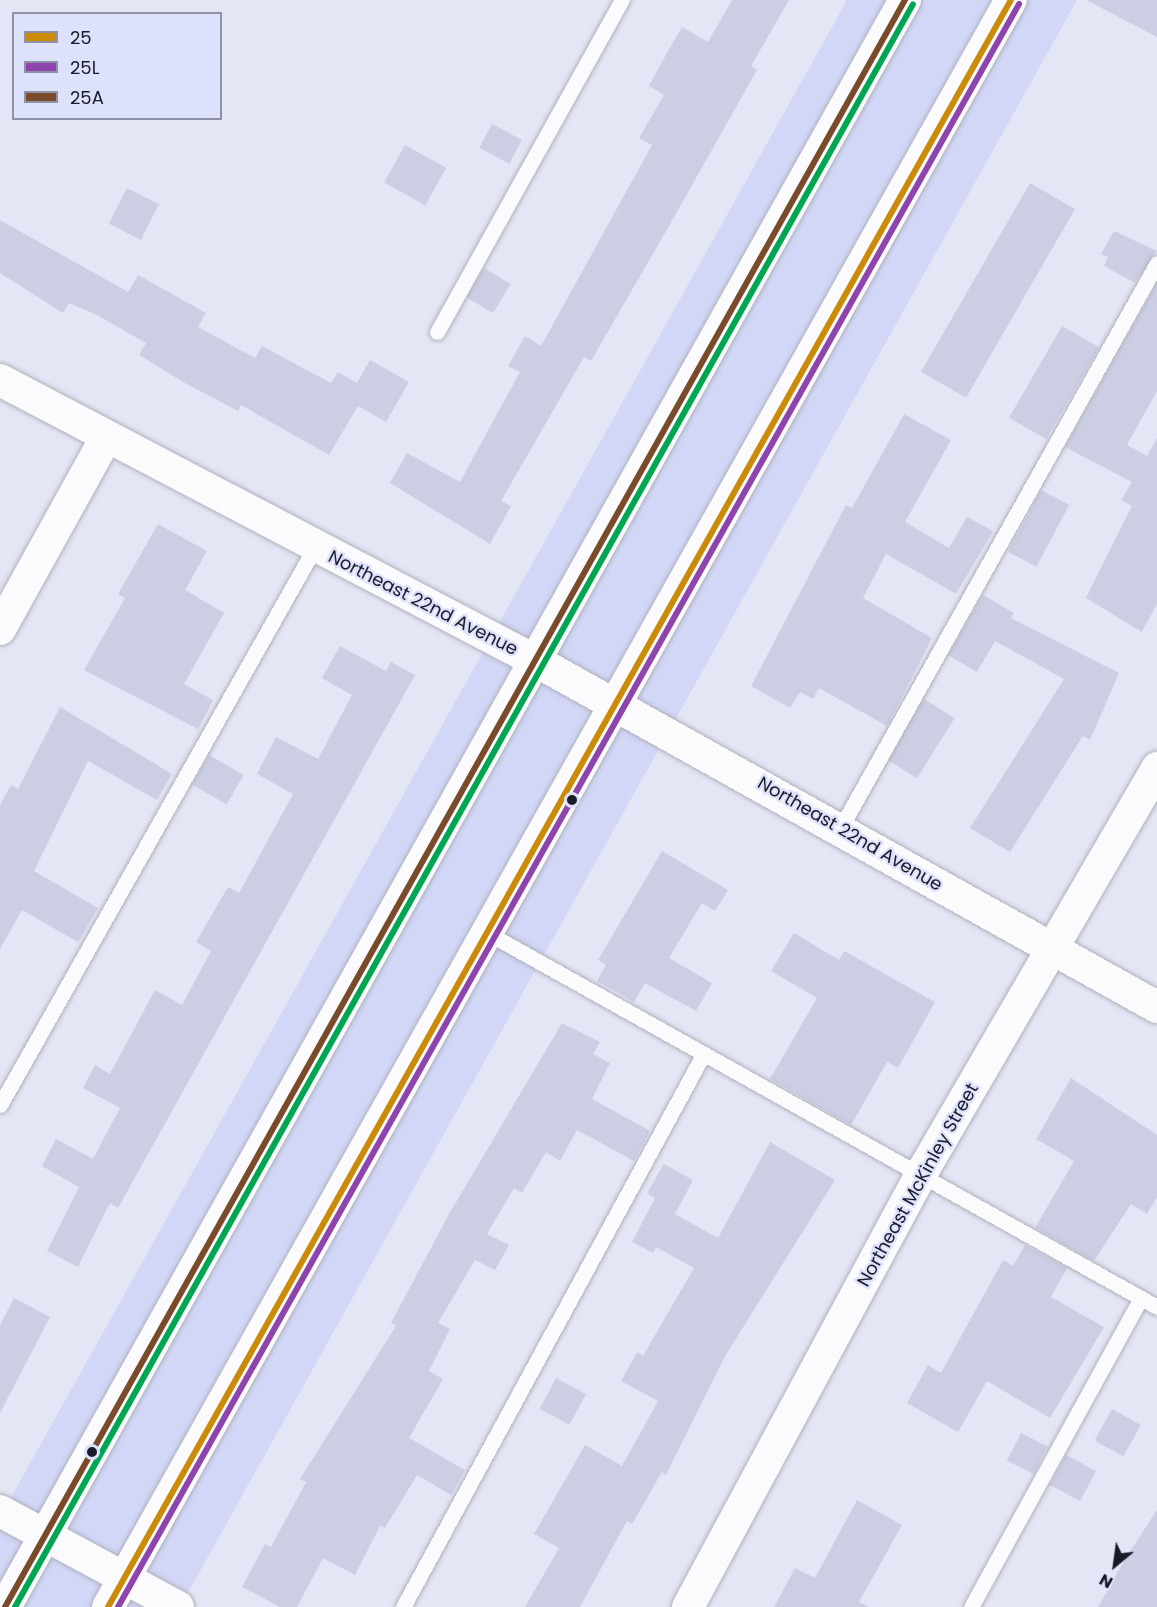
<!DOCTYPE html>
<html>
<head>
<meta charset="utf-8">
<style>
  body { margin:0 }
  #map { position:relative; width:1157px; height:1607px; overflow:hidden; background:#e4e6f5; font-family:Poppins,sans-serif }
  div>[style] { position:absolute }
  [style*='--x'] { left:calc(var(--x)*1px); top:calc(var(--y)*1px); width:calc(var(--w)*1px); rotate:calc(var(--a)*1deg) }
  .green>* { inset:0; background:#d2d7f7 }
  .building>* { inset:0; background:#cccfe4; transform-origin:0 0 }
  .roads { filter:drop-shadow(0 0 2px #afb1bd) drop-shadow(0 0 2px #afb1bd) }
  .service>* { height:15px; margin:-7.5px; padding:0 7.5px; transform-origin:7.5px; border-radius:7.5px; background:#fbfbfe }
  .minor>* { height:32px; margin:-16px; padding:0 16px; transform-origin:16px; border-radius:16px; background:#fbfbfe }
  .bus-1>* { height:6px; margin:-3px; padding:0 3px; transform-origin:3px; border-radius:3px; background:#cb8a08 }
  .bus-2>* { height:6px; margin:-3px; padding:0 3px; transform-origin:3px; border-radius:3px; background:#8e44ad }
  .bus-3>* { height:6px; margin:-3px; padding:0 3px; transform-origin:3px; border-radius:3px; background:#7a4b2a }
  .bus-4>* { height:6px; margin:-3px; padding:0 3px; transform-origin:3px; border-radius:3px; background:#00a651 }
  .dots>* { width:16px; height:16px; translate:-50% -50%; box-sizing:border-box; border:3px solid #dde1fc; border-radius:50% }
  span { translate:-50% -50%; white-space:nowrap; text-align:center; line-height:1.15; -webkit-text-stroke:4.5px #dde1fc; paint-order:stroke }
  .street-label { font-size:18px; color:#191b27 }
  .legend { position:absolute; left:12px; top:12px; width:210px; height:108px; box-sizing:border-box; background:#dde1fc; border:2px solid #8f92a7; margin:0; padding:8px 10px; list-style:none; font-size:18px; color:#191b27 }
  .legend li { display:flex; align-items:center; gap:12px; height:30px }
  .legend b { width:30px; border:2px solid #8f92a7 }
  .north { position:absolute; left:1085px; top:1535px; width:60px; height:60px; -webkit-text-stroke:4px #dde1fc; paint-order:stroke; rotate:209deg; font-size:16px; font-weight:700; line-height:24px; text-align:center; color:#191b27 }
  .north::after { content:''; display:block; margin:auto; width:21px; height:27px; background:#191b27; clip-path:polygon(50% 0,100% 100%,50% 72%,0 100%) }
</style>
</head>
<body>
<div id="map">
  <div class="green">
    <div style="clip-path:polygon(847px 0,1077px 0,180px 1607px,0 1607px,0 1517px)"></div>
  </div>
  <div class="building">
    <div style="clip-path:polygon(732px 0,789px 0,751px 66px,757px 70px,669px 226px,591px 361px,584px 357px,501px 501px,511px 506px,490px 544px,390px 483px,407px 453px,460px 482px,520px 372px,508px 366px,525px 336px,541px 346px,652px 145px,639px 138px,664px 95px,649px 86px,668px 51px,682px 27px,708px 42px)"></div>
    <div style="clip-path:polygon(1086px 0,1157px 0,1157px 37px)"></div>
    <div style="left:492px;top:124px;width:34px;height:27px;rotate:28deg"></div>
    <div style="left:405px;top:145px;width:47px;height:43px;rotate:29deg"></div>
    <div style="left:1030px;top:183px;width:52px;height:218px;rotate:30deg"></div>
    <div style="left:127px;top:188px;width:36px;height:40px;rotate:27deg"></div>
    <div style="clip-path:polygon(0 220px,128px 292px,138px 275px,206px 313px,198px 327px,255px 358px,262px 346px,331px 383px,338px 372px,357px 383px,370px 360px,409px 382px,386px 422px,358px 406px,329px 455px,241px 405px,238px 411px,185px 383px,139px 355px,146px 343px,95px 314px,69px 303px,63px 313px,0 273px)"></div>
    <div style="clip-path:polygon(1114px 231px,1157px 251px,1135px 283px,1104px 266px,1108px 257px,1101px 254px)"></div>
    <div style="left:484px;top:268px;width:31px;height:34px;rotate:31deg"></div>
    <div style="clip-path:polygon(1157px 283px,1157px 391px,1127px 445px,1147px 456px,1157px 438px,1157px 604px,1142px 632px,1086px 598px,1132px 506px,1121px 500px,1132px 482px,1065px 447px)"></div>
    <div style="left:1062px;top:326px;width:43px;height:106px;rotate:30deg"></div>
    <div style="clip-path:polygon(904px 414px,951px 440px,905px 522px,949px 548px,967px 517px,993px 531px,956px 594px,886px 554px,863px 598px,932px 638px,887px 726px,819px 688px,813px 699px,800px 692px,790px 708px,751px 686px,846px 505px,852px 508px)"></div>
    <div style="left:1041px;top:490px;width:32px;height:70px;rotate:28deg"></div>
    <div style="clip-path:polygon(158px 524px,207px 551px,185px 590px,224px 613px,184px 684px,213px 700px,198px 729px,84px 670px,125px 598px,118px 594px)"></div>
    <div style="clip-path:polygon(983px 595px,1014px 613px,1011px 618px,1119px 673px,1090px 740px,1083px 736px,1010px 852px,970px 828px,1064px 679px,995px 641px,977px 672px,948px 655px)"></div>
    <div style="clip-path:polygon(340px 646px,386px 671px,391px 662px,415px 675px,118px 1208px,110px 1203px,78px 1267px,47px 1251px,79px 1187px,42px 1166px,56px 1139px,93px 1159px,120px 1108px,83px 1088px,95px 1065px,110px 1074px,155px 990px,182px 1005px,211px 951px,196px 942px,228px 887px,239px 893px,293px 794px,257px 774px,276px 737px,318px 759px,352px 695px,322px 678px)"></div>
    <div style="left:924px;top:699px;width:36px;height:71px;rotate:32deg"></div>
    <div style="clip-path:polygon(60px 707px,172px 774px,157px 800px,88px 761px,34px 871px,98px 908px,78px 942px,22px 910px,0 949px,0 805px,11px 785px,18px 789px)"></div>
    <div style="left:209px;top:755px;width:40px;height:34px;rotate:30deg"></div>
    <div style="clip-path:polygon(662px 851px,728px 890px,715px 911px,702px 903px,669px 958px,712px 983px,696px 1011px,645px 983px,634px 1002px,597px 981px,606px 965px,598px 960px)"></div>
    <div style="clip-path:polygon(794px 933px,839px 960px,844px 951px,935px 1002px,898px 1068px,887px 1062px,851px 1125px,770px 1079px,817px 998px,771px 971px)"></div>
    <div style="clip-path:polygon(562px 1023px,600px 1042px,593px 1054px,610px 1063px,592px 1099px,650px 1131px,634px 1161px,577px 1130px,560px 1161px,546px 1152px,522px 1193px,514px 1188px,487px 1234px,509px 1245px,495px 1270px,475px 1260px,438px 1323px,450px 1329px,429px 1371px,443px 1379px,409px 1438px,465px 1470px,451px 1495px,417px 1475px,385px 1528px,380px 1526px,355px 1575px,323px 1558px,297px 1607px,280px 1607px,242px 1587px,265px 1544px,271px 1547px,306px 1482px,300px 1479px,396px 1326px,391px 1323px,449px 1214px)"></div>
    <div style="clip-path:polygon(1071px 1078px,1157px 1135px,1157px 1197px,1147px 1214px,1131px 1204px,1094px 1261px,1035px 1228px,1074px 1161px,1036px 1139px)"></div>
    <div style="clip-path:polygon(770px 1142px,835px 1180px,724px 1358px,666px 1475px,662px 1472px,632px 1524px,627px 1521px,580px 1607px,525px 1607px,559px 1548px,534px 1534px,585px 1445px,622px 1466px,658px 1401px,621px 1381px,637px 1352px,643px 1356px,694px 1268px,656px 1247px,653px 1253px,632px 1242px,655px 1198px,647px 1193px,664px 1164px,693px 1180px,675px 1214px,718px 1238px)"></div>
    <div style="clip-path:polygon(1025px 1245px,1067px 1268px,1051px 1297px,1104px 1327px,1050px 1418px,987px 1381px,958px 1432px,907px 1403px,928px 1365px,941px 1373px,1003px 1260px,1013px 1266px)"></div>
    <div style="clip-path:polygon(14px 1298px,50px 1317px,0 1413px,0 1325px)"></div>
    <div style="left:556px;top:1378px;width:34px;height:35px;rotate:28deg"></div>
    <div style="left:1112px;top:1409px;width:33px;height:36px;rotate:29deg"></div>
    <div style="left:1021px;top:1433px;width:30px;height:31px;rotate:27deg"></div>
    <div style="left:1066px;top:1455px;width:34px;height:34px;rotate:28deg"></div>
    <div style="clip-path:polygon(857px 1500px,902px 1525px,859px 1602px,869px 1607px,774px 1607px,795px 1568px,815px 1578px)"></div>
    <div style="clip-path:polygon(1157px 1510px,1157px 1607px,1098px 1607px,1127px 1556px)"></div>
  </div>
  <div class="roads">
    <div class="service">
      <div style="--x:437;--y:332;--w:380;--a:-60.9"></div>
      <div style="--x:841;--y:827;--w:646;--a:-60.74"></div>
      <div style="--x:484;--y:931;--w:771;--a:29.19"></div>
      <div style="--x:0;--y:1105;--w:641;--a:-60.55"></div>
      <div style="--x:403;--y:1607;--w:630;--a:-61.48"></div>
      <div style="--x:971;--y:1607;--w:353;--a:-61.2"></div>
    </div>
    <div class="minor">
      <div style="--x:0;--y:380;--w:605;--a:27.67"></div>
      <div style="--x:536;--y:661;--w:711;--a:29.13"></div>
      <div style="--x:0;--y:629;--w:218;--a:-61"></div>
      <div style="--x:0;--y:1511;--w:202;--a:28.3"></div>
      <div style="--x:5;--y:1607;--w:1842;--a:-60.75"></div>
      <div style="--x:108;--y:1607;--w:1843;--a:-60.67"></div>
      <div style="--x:688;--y:1607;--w:492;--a:-61.7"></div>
      <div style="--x:921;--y:1174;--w:470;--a:-59.8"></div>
    </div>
  </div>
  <div class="bus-1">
    <div style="--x:108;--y:1607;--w:1843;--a:-60.67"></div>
  </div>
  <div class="bus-2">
    <div style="--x:118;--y:1607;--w:1839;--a:-60.66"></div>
  </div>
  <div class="bus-3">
    <div style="--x:5;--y:1607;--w:1842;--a:-60.75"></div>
  </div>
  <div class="bus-4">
    <div style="--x:15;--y:1607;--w:1837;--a:-60.74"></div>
  </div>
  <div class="dots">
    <div style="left:572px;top:800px;background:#191b27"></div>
    <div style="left:92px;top:1452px;background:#191b27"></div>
  </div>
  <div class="street-label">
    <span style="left:423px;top:603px;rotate:27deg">Northeast 22nd Avenue</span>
    <span style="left:850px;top:834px;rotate:30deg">Northeast 22nd Avenue</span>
    <span style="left:918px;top:1185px;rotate:-61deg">Northeast McKinley Street</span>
  </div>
  <ul class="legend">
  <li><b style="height:8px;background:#cb8a08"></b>25</li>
  <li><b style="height:8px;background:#8e44ad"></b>25L</li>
  <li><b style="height:8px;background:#7a4b2a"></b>25A</li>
  </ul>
  <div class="north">N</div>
</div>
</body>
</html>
